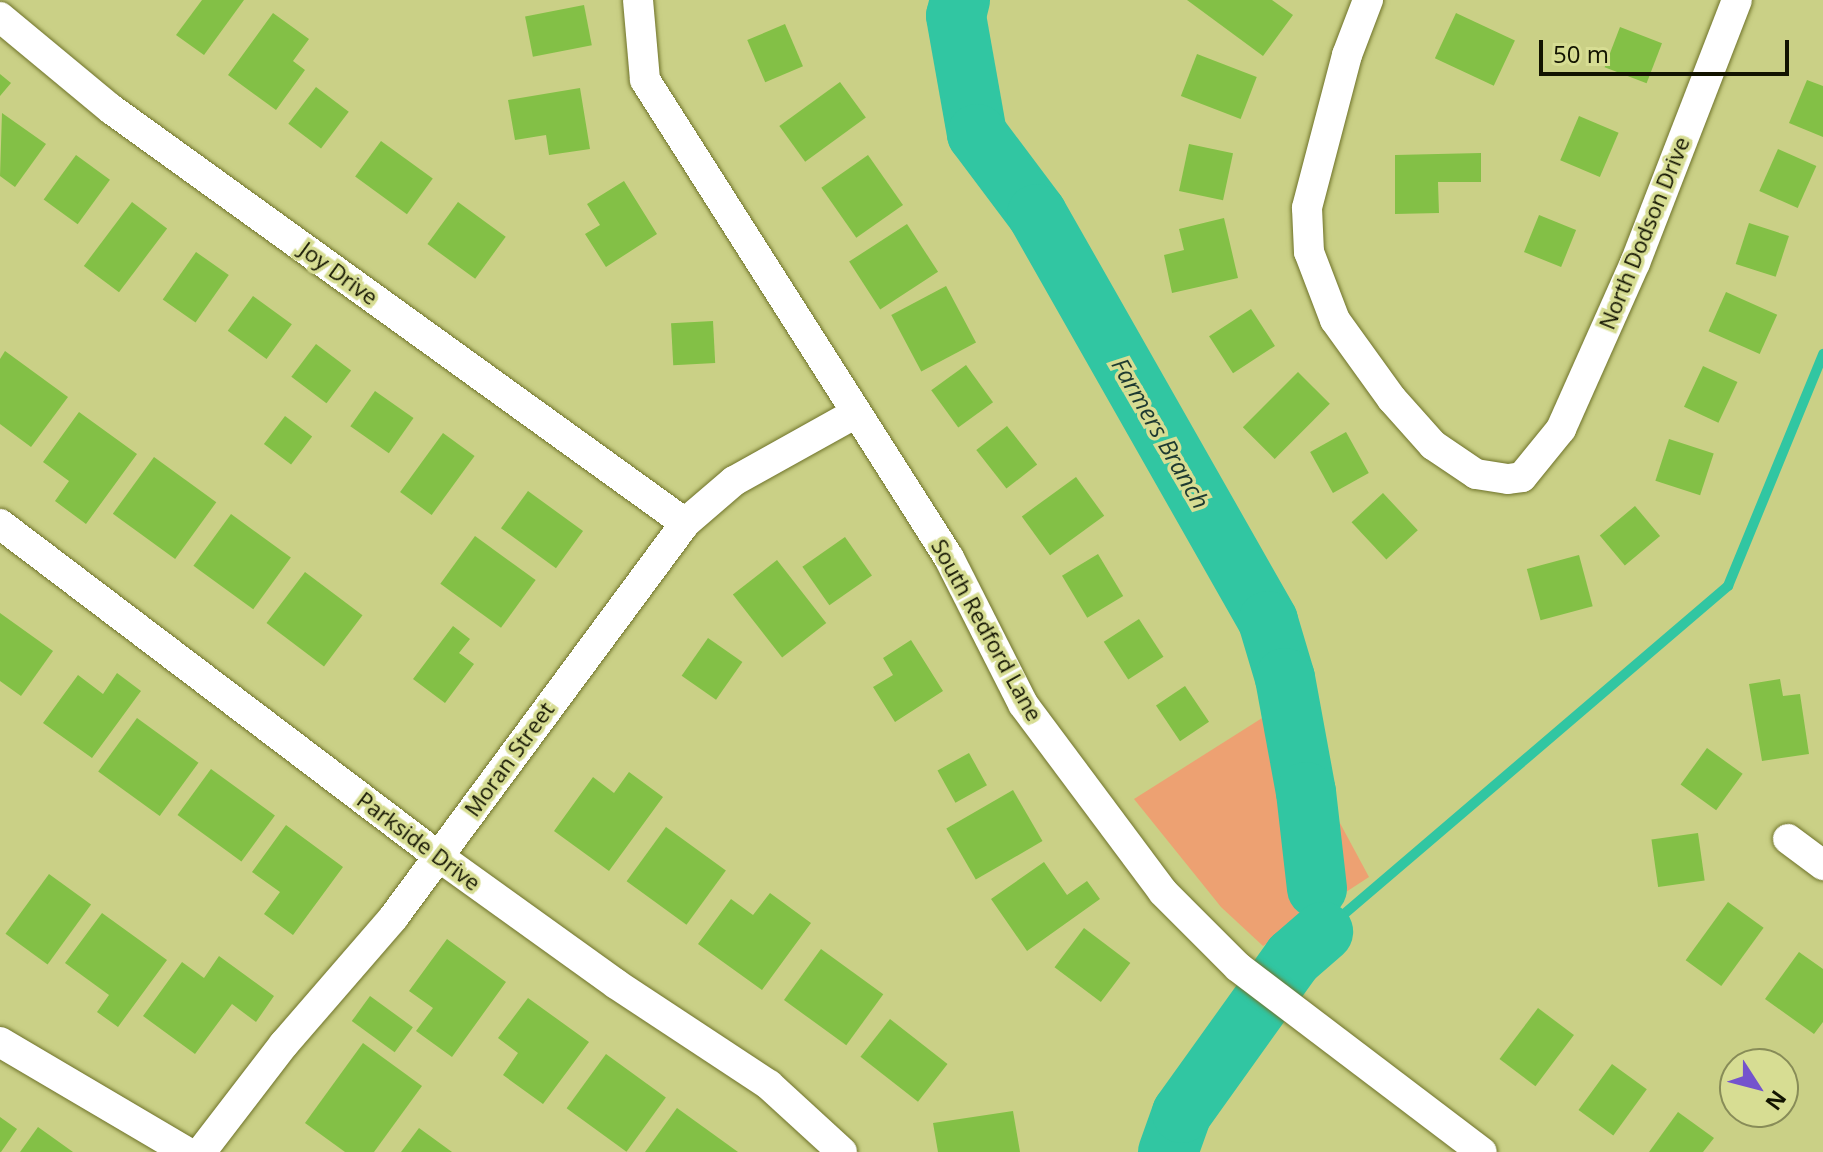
<!DOCTYPE html>
<html>
<head>
<meta charset="utf-8">
<style>
  body { margin:0 }
  #map { position:relative; width:1823px; height:1152px; overflow:hidden; background:#cad086; font-family:"Open Sans",sans-serif }
  div>[style] { position:absolute }
  [style*='--x'] { left:calc(var(--x)*1px); top:calc(var(--y)*1px); width:calc(var(--w)*1px); rotate:calc(var(--a)*1deg) }
  .green>* { inset:0; background:#eda172 }
  .stream>* { height:10px; margin:-5px; padding:0 5px; transform-origin:5px; border-radius:5px; background:#31c6a2 }
  .river>* { height:60px; margin:-30px; padding:0 30px; transform-origin:30px; border-radius:30px; background:#31c6a2 }
  .building>* { inset:0; background:#83c046; transform-origin:0 0 }
  .roads { filter:drop-shadow(0 0 2px #6f732a) drop-shadow(0 0 2px #6f732a) }
  .street>* { height:30px; margin:-15px; padding:0 15px; transform-origin:15px; border-radius:15px; background:#fff }
  span { translate:-50% -50%; white-space:nowrap; text-align:center; line-height:1.15; -webkit-text-stroke:7px #d7dd93; paint-order:stroke }
  .street-label { font-size:22px; color:#121300 }
  .water-label { font-size:24px; color:#1d3a31; font-style:italic }
  .north { position:absolute; left:1719px; top:1048px; width:80px; height:80px; box-sizing:border-box; background:#d7dd93; border:2px solid #888c58; border-radius:50%; rotate:126deg; font-size:22px; font-weight:700; line-height:32px; text-align:center; color:#121300 }
  .north::after { content:''; display:block; margin:auto; width:28px; height:36px; background:#7453cd; clip-path:polygon(50% 0,100% 100%,50% 72%,0 100%) }
  .scale { position:absolute; left:1539px; top:40px; width:250px; height:36px; box-sizing:border-box; border:4px solid #121300; border-top:0; padding-left:10px; font-size:24px; line-height:28px; white-space:nowrap; color:#121300; -webkit-text-stroke:6px #d7dd93; paint-order:stroke }
</style>
</head>
<body>
<div id="map">
  <div class="green">
    <div style="clip-path:polygon(1278px 708px,1369px 877px,1263px 946px,1221px 907px,1134px 799px)"></div>
  </div>
  <div class="stream">
    <div style="--x:1321;--y:904;--w:28;--a:86"></div>
    <div style="--x:1323;--y:932;--w:533;--a:-40.51"></div>
    <div style="--x:1728;--y:586;--w:251;--a:-67.7"></div>
  </div>
  <div class="river">
    <div style="--x:960;--y:0;--w:16;--a:104"></div>
    <div style="--x:956;--y:16;--w:120;--a:79.9"></div>
    <div style="--x:977;--y:134;--w:100;--a:53.1"></div>
    <div style="--x:1037;--y:214;--w:468;--a:60.4"></div>
    <div style="--x:1268;--y:621;--w:59;--a:73.4"></div>
    <div style="--x:1285;--y:678;--w:116;--a:79.6"></div>
    <div style="--x:1306;--y:792;--w:97;--a:83.5"></div>
    <div style="--x:1168;--y:1152;--w:41;--a:-70.3"></div>
    <div style="--x:1182;--y:1113;--w:191;--a:-54.4"></div>
    <div style="--x:1293;--y:958;--w:40;--a:-41"></div>
  </div>
  <div class="building">
    <div style="clip-path:polygon(202px 0,244px 0,204px 55px,176px 35px)"></div>
    <div style="clip-path:polygon(1187px 0,1272px 0,1293px 15px,1263px 56px)"></div>
    <div style="left:584px;top:5px;width:41px;height:60px;rotate:79deg"></div>
    <div style="clip-path:polygon(273px 13px,309px 39px,293px 61px,305px 70px,276px 110px,228px 75px)"></div>
    <div style="left:1456px;top:13px;width:65px;height:50px;rotate:25deg"></div>
    <div style="left:785px;top:24px;width:46px;height:41px;rotate:67deg"></div>
    <div style="left:1620px;top:27px;width:45px;height:43px;rotate:21deg"></div>
    <div style="left:1197px;top:54px;width:64px;height:45px;rotate:21deg"></div>
    <div style="clip-path:polygon(0 74px,11px 83px,0 96px)"></div>
    <div style="clip-path:polygon(1807px 80px,1823px 86px,1823px 137px,1789px 123px)"></div>
    <div style="left:840px;top:82px;width:44px;height:75px;rotate:54deg"></div>
    <div style="left:316px;top:87px;width:41px;height:46px;rotate:37deg"></div>
    <div style="clip-path:polygon(580px 88px,590px 149px,549px 155px,546px 135px,515px 140px,508px 100px)"></div>
    <div style="clip-path:polygon(2px 113px,46px 144px,15px 187px,0 176px)"></div>
    <div style="left:1579px;top:116px;width:43px;height:48px;rotate:23deg"></div>
    <div style="left:381px;top:141px;width:64px;height:44px;rotate:36deg"></div>
    <div style="left:1189px;top:144px;width:45px;height:48px;rotate:12deg"></div>
    <div style="left:1778px;top:149px;width:42px;height:46px;rotate:24deg"></div>
    <div style="clip-path:polygon(1481px 153px,1481px 182px,1438px 182px,1439px 213px,1395px 214px,1395px 155px)"></div>
    <div style="left:76px;top:155px;width:42px;height:55px;rotate:36deg"></div>
    <div style="left:868px;top:155px;width:61px;height:57px;rotate:55deg"></div>
    <div style="clip-path:polygon(624px 181px,657px 234px,606px 267px,585px 234px,600px 225px,587px 204px)"></div>
    <div style="left:132px;top:202px;width:44px;height:80px;rotate:37deg"></div>
    <div style="left:458px;top:202px;width:59px;height:52px;rotate:36deg"></div>
    <div style="left:1539px;top:215px;width:40px;height:40px;rotate:22deg"></div>
    <div style="clip-path:polygon(1224px 218px,1238px 278px,1172px 293px,1164px 255px,1184px 250px,1179px 229px)"></div>
    <div style="left:1749px;top:223px;width:42px;height:43px;rotate:18deg"></div>
    <div style="left:907px;top:224px;width:57px;height:69px;rotate:57deg"></div>
    <div style="left:196px;top:252px;width:40px;height:58px;rotate:35deg"></div>
    <div style="left:946px;top:286px;width:64px;height:62px;rotate:62deg"></div>
    <div style="left:1726px;top:292px;width:56px;height:43px;rotate:24deg"></div>
    <div style="left:253px;top:296px;width:48px;height:43px;rotate:36deg"></div>
    <div style="left:1251px;top:309px;width:44px;height:50px;rotate:57deg"></div>
    <div style="left:713px;top:321px;width:42px;height:42px;rotate:87deg"></div>
    <div style="left:316px;top:344px;width:44px;height:41px;rotate:37deg"></div>
    <div style="clip-path:polygon(5px 351px,68px 397px,31px 447px,0 424px,0 359px)"></div>
    <div style="left:966px;top:365px;width:46px;height:43px;rotate:54deg"></div>
    <div style="left:1703px;top:366px;width:38px;height:45px;rotate:25deg"></div>
    <div style="left:1298px;top:372px;width:45px;height:78px;rotate:45deg"></div>
    <div style="left:375px;top:391px;width:47px;height:43px;rotate:35deg"></div>
    <div style="clip-path:polygon(79px 412px,137px 454px,86px 524px,55px 501px,69px 481px,43px 462px)"></div>
    <div style="left:285px;top:416px;width:34px;height:35px;rotate:37deg"></div>
    <div style="left:1007px;top:426px;width:49px;height:39px;rotate:52deg"></div>
    <div style="left:1346px;top:432px;width:47px;height:41px;rotate:61deg"></div>
    <div style="left:443px;top:433px;width:39px;height:73px;rotate:36deg"></div>
    <div style="left:1669px;top:439px;width:47px;height:44px;rotate:18deg"></div>
    <div style="left:154px;top:457px;width:77px;height:70px;rotate:36deg"></div>
    <div style="left:1076px;top:477px;width:48px;height:67px;rotate:54deg"></div>
    <div style="left:528px;top:491px;width:68px;height:46px;rotate:36deg"></div>
    <div style="left:1383px;top:493px;width:51px;height:43px;rotate:47deg"></div>
    <div style="left:1635px;top:506px;width:39px;height:46px;rotate:50deg"></div>
    <div style="left:231px;top:514px;width:74px;height:64px;rotate:36deg"></div>
    <div style="left:475px;top:536px;width:75px;height:59px;rotate:36deg"></div>
    <div style="left:845px;top:537px;width:47px;height:52px;rotate:55deg"></div>
    <div style="left:1098px;top:554px;width:49px;height:42px;rotate:59deg"></div>
    <div style="left:1579px;top:555px;width:53px;height:54px;rotate:75deg"></div>
    <div style="left:777px;top:560px;width:80px;height:56px;rotate:52deg"></div>
    <div style="left:305px;top:572px;width:72px;height:64px;rotate:37deg"></div>
    <div style="clip-path:polygon(0 613px,53px 651px,21px 696px,0 681px)"></div>
    <div style="left:1139px;top:619px;width:45px;height:42px;rotate:57deg"></div>
    <div style="clip-path:polygon(453px 626px,470px 639px,459px 653px,474px 664px,445px 703px,413px 679px)"></div>
    <div style="left:708px;top:638px;width:42px;height:46px;rotate:35deg"></div>
    <div style="clip-path:polygon(911px 640px,943px 691px,895px 722px,873px 687px,893px 675px,883px 658px)"></div>
    <div style="clip-path:polygon(117px 673px,141px 691px,92px 758px,43px 723px,78px 675px,103px 694px)"></div>
    <div style="clip-path:polygon(1780px 679px,1783px 696px,1800px 694px,1809px 754px,1762px 761px,1749px 684px)"></div>
    <div style="left:1185px;top:686px;width:43px;height:35px;rotate:56deg"></div>
    <div style="left:137px;top:718px;width:76px;height:66px;rotate:36deg"></div>
    <div style="left:1707px;top:748px;width:44px;height:45px;rotate:36deg"></div>
    <div style="left:969px;top:753px;width:37px;height:36px;rotate:61deg"></div>
    <div style="left:211px;top:769px;width:79px;height:57px;rotate:36deg"></div>
    <div style="clip-path:polygon(629px 772px,663px 797px,609px 871px,554px 831px,593px 777px,614px 793px)"></div>
    <div style="left:1013px;top:790px;width:59px;height:77px;rotate:60deg"></div>
    <div style="clip-path:polygon(286px 825px,343px 867px,293px 935px,264px 914px,280px 892px,252px 872px)"></div>
    <div style="left:666px;top:827px;width:74px;height:67px;rotate:36deg"></div>
    <div style="left:1698px;top:833px;width:48px;height:47px;rotate:82deg"></div>
    <div style="clip-path:polygon(1044px 862px,1067px 895px,1087px 881px,1100px 899px,1027px 951px,991px 899px)"></div>
    <div style="left:49px;top:874px;width:52px;height:74px;rotate:36deg"></div>
    <div style="clip-path:polygon(770px 893px,811px 923px,762px 990px,698px 944px,731px 899px,753px 915px)"></div>
    <div style="left:1728px;top:902px;width:44px;height:72px;rotate:36deg"></div>
    <div style="clip-path:polygon(102px 913px,167px 960px,118px 1027px,97px 1012px,109px 995px,65px 963px)"></div>
    <div style="left:1084px;top:928px;width:58px;height:49px;rotate:37deg"></div>
    <div style="clip-path:polygon(447px 939px,506px 982px,452px 1057px,416px 1031px,433px 1008px,409px 991px)"></div>
    <div style="left:821px;top:949px;width:77px;height:63px;rotate:36deg"></div>
    <div style="clip-path:polygon(1799px 952px,1823px 969px,1823px 1022px,1814px 1034px,1765px 999px)"></div>
    <div style="clip-path:polygon(219px 956px,274px 996px,256px 1022px,232px 1004px,195px 1054px,143px 1016px,182px 962px,204px 978px)"></div>
    <div style="left:370px;top:996px;width:53px;height:31px;rotate:36deg"></div>
    <div style="clip-path:polygon(528px 998px,589px 1042px,543px 1104px,503px 1075px,518px 1053px,498px 1038px)"></div>
    <div style="left:1538px;top:1008px;width:45px;height:64px;rotate:37deg"></div>
    <div style="left:890px;top:1019px;width:73px;height:48px;rotate:38deg"></div>
    <div style="clip-path:polygon(363px 1043px,422px 1086px,374px 1152px,345px 1152px,305px 1123px)"></div>
    <div style="left:606px;top:1054px;width:74px;height:67px;rotate:36deg"></div>
    <div style="left:1612px;top:1064px;width:43px;height:57px;rotate:36deg"></div>
    <div style="clip-path:polygon(677px 1108px,738px 1152px,645px 1152px)"></div>
    <div style="clip-path:polygon(1013px 1111px,1020px 1152px,938px 1152px,933px 1123px)"></div>
    <div style="clip-path:polygon(1678px 1112px,1714px 1138px,1703px 1152px,1649px 1152px)"></div>
    <div style="clip-path:polygon(0 1117px,17px 1129px,1px 1152px,0 1152px)"></div>
    <div style="clip-path:polygon(38px 1127px,73px 1152px,20px 1152px)"></div>
    <div style="clip-path:polygon(419px 1128px,452px 1152px,401px 1152px)"></div>
  </div>
  <div class="roads">
    <div class="street">
      <div style="--x:638;--y:0;--w:80;--a:85"></div>
      <div style="--x:645;--y:80;--w:566;--a:57.54"></div>
      <div style="--x:949;--y:558;--w:164;--a:63.1"></div>
      <div style="--x:1023;--y:704;--w:234;--a:53.3"></div>
      <div style="--x:1163;--y:892;--w:106;--a:45"></div>
      <div style="--x:1238;--y:967;--w:306;--a:37.2"></div>
      <div style="--x:1368;--y:0;--w:59;--a:110.9"></div>
      <div style="--x:1347;--y:55;--w:158;--a:104.7"></div>
      <div style="--x:1307;--y:208;--w:44;--a:87.4"></div>
      <div style="--x:1309;--y:252;--w:73;--a:69.1"></div>
      <div style="--x:1335;--y:320;--w:97;--a:54.2"></div>
      <div style="--x:1392;--y:399;--w:62;--a:48.3"></div>
      <div style="--x:1433;--y:445;--w:52;--a:34"></div>
      <div style="--x:1476;--y:474;--w:32;--a:9"></div>
      <div style="--x:1508;--y:479;--w:14;--a:-8"></div>
      <div style="--x:1522;--y:477;--w:62;--a:-50.9"></div>
      <div style="--x:1561;--y:429;--w:182;--a:-66"></div>
      <div style="--x:1635;--y:263;--w:282;--a:-68.8"></div>
      <div style="--x:0;--y:17;--w:144;--a:39.7"></div>
      <div style="--x:111;--y:109;--w:708;--a:35.8"></div>
      <div style="--x:0;--y:524;--w:550;--a:37.16"></div>
      <div style="--x:438;--y:856;--w:219;--a:35.7"></div>
      <div style="--x:616;--y:984;--w:183;--a:33.4"></div>
      <div style="--x:769;--y:1085;--w:99;--a:42.5"></div>
      <div style="--x:1788;--y:839;--w:44;--a:36.6"></div>
      <div style="--x:0;--y:1042;--w:217;--a:30.5"></div>
      <div style="--x:201;--y:1152;--w:136;--a:-52.5"></div>
      <div style="--x:284;--y:1044;--w:167;--a:-49.1"></div>
      <div style="--x:393;--y:918;--w:491;--a:-53.5"></div>
      <div style="--x:685;--y:523;--w:65;--a:-40.6"></div>
      <div style="--x:734;--y:481;--w:140;--a:-29.1"></div>
    </div>
  </div>
  <div class="street-label">
    <span style="left:1644px;top:233px;rotate:-68deg">North Dodson Drive</span>
    <span style="left:339px;top:273px;rotate:36deg">Joy Drive</span>
    <span style="left:987px;top:630px;rotate:61deg">South Redford Lane</span>
    <span style="left:509px;top:759px;rotate:-54deg">Moran Street</span>
    <span style="left:419px;top:841px;rotate:37deg">Parkside Drive</span>
  </div>
  <div class="water-label">
    <span style="left:1161px;top:433px;rotate:60deg">Farmers Branch</span>
  </div>
  <div class="north">N</div>
  <div class="scale">50 m</div>
</div>
</body>
</html>
